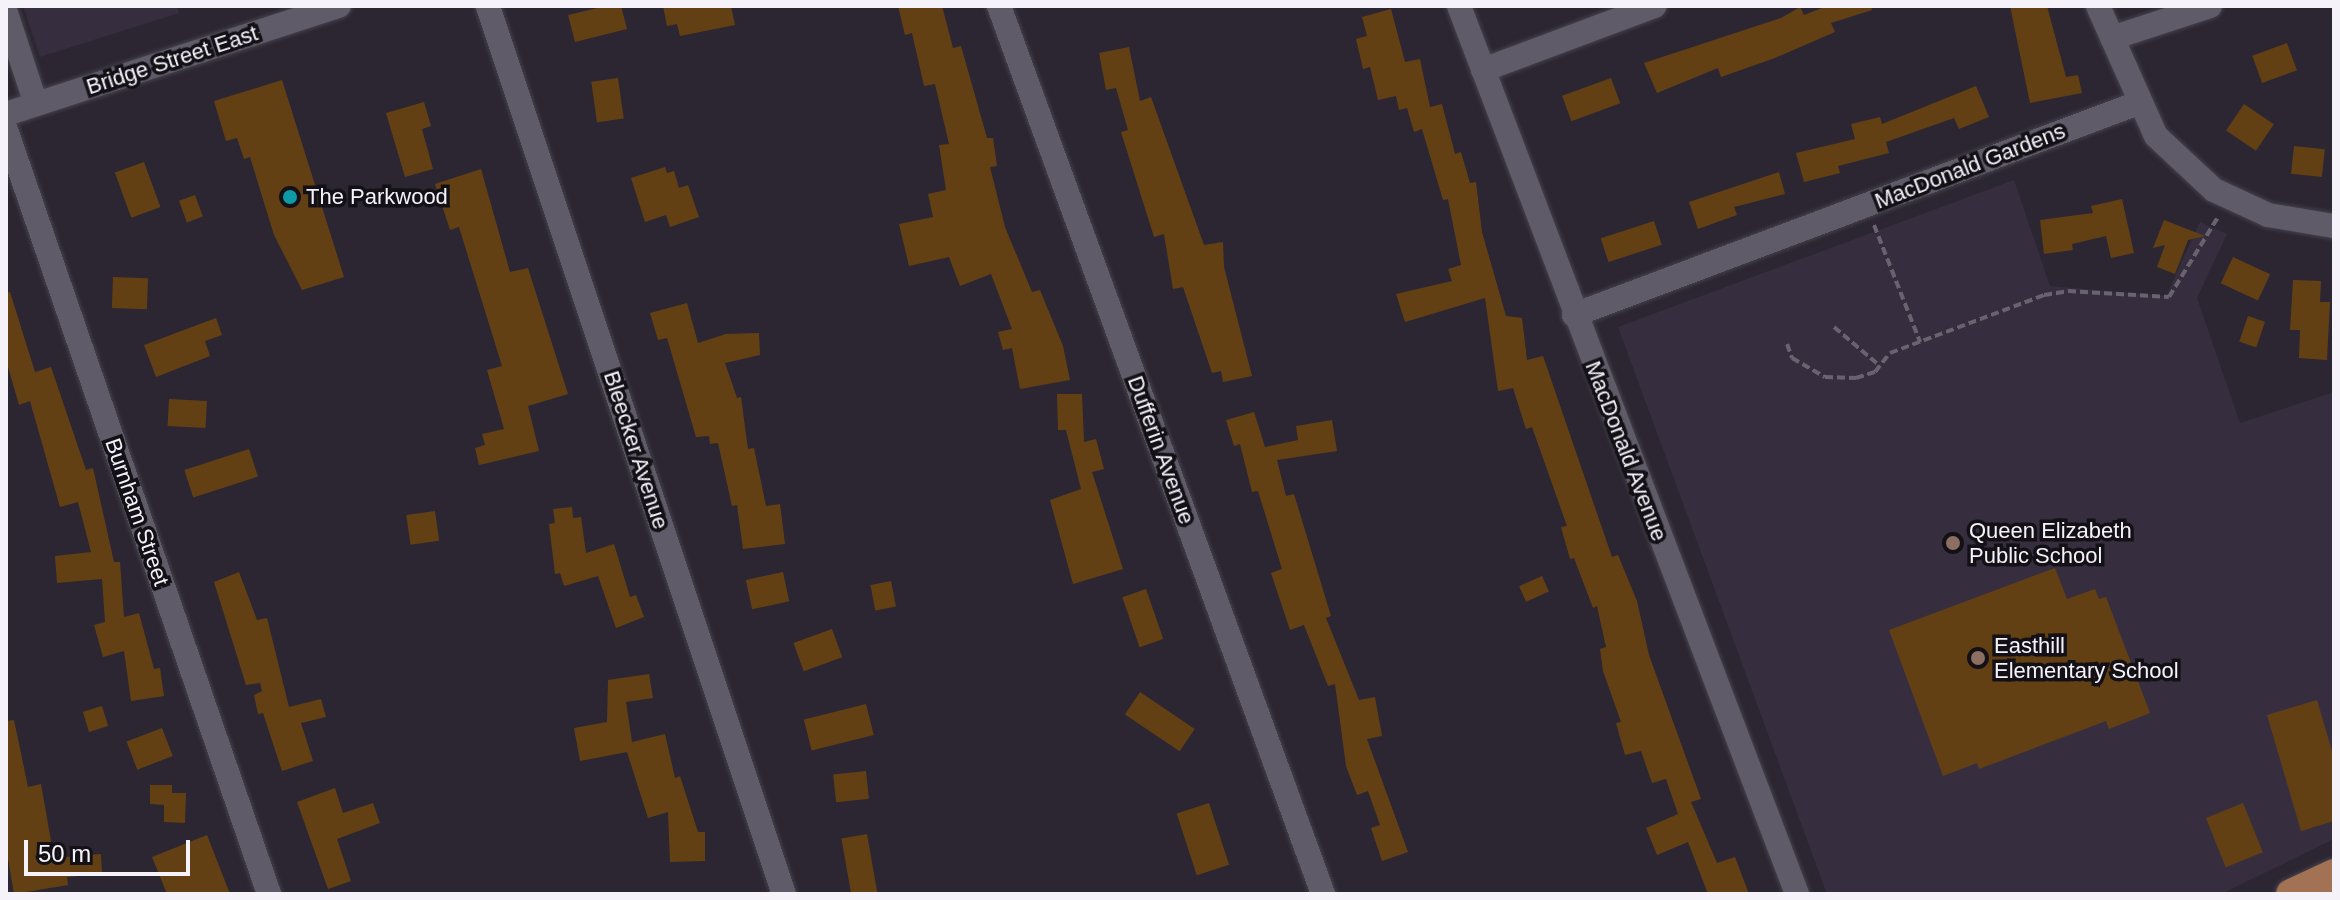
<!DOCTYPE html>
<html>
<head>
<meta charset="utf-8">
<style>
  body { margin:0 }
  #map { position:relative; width:2340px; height:900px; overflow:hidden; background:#2b2632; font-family:Helvetica,sans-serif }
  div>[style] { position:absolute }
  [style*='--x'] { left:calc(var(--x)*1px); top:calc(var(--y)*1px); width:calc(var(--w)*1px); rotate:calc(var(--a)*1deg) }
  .built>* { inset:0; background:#362e3f }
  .building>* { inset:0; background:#634014; transform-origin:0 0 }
  .path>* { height:4px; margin-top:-2px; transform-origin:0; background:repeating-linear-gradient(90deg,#68636e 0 8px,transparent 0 12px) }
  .roads { filter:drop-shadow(0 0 2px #46414b) drop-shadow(0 0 2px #46414b) }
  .minor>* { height:24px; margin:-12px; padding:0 12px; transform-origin:12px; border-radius:12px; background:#605b68 }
  .major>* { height:30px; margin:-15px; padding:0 15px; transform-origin:15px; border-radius:15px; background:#a37153 }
  .dots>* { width:22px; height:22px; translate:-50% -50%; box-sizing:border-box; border:4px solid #131016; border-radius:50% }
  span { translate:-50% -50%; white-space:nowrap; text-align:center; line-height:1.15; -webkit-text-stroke:7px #131016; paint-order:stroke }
  .street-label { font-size:22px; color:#f5f2fa }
  .poi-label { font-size:22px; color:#f5f2fa }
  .left { translate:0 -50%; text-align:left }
  .frame { position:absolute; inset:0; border:8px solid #f5f2fa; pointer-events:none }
  .scale { position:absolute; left:24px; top:840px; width:166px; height:36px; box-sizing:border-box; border:4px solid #f5f2fa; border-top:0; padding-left:10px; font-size:24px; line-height:28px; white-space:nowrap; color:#f5f2fa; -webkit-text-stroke:6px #131016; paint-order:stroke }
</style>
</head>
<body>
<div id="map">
  <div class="built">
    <div style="clip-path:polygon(23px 6px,177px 6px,179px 13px,40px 57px)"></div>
    <div style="clip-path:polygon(2014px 180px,2050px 286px,2166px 296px,2200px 222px,2227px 234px,2197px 298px,2240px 423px,2334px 392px,2334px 839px,2221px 894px,1827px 894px,1618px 327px)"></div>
  </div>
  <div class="building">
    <div style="clip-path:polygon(606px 6px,621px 6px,627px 29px,575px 42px,568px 15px)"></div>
    <div style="clip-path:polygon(663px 6px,731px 6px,735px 25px,680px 36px,677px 24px,667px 26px)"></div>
    <div style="clip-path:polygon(898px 6px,942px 6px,953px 48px,961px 46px,987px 138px,993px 138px,997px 166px,990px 167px,1005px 227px,1032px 292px,1040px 290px,1063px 346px,1070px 380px,1020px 389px,1012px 348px,1003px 350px,998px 332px,1012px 329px,991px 274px,960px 286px,949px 257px,909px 266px,899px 224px,933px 217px,928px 194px,946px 190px,939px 145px,949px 144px,935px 84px,924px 86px,912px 33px,905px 35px)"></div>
    <div style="clip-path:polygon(1827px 6px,1871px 6px,1872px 10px,1831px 23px,1835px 32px,1775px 58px,1721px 77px,1718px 68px,1657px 93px,1644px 63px,1781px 18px,1800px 7px,1804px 15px)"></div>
    <div style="clip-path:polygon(2010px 6px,2047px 6px,2066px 77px,2078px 75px,2082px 93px,2030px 103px)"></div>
    <div style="clip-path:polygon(1391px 9px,1405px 62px,1420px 59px,1430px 107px,1442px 104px,1455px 154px,1461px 152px,1470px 183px,1476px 182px,1482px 232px,1506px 316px,1522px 318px,1527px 360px,1543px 356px,1612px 557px,1618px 555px,1637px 601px,1649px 655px,1701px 799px,1691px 802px,1717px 863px,1735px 857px,1749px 894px,1708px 894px,1688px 842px,1657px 855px,1646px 828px,1678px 814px,1666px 779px,1652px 783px,1641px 751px,1625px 755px,1616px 723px,1621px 722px,1603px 671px,1600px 649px,1606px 647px,1597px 606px,1593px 608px,1574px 558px,1570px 559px,1561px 527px,1567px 526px,1532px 427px,1526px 429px,1513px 388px,1498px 391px,1485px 298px,1405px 322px,1396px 294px,1452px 281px,1448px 269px,1461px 265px,1448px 199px,1443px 200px,1422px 129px,1414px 132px,1407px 108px,1399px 110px,1396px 96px,1378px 100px,1370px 67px,1363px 69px,1356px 39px,1367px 36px,1362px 17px)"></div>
    <div style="left:2287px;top:43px;width:29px;height:37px;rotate:70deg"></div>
    <div style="clip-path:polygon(1129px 47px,1140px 101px,1151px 97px,1204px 245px,1223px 242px,1224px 267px,1252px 376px,1223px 382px,1221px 371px,1212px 373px,1183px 287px,1173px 289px,1164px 234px,1154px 237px,1121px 132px,1128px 130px,1116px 88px,1106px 90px,1099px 53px)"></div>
    <div style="left:618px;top:78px;width:41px;height:27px;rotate:82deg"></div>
    <div style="left:1611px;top:78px;width:27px;height:52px;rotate:70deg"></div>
    <div style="clip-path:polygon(282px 80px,344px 277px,302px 290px,274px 235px,250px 157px,244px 159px,237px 138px,226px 141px,214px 101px)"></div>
    <div style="clip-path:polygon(1976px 86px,1989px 117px,1959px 129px,1954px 118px,1886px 142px,1889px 153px,1838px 166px,1840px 173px,1804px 182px,1796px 153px,1855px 139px,1851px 124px,1880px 117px,1882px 124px)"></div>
    <div style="clip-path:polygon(424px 102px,431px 126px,422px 129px,433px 169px,405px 177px,386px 113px)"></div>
    <div style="left:2244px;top:104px;width:36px;height:32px;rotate:34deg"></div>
    <div style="left:2294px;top:146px;width:31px;height:28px;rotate:6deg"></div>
    <div style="left:144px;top:162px;width:48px;height:31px;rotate:70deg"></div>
    <div style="clip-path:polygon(665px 167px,667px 173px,674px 171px,679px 188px,688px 185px,699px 217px,670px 227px,666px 215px,645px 222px,631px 178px)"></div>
    <div style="clip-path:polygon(481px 169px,510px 272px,528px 268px,568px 394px,528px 406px,539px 451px,479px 465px,475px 448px,485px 445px,482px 434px,504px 429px,487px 370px,502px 366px,459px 227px,450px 230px,435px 184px)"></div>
    <div style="clip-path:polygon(1779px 172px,1785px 194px,1734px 207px,1737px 215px,1698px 229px,1689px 202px)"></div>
    <div style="left:195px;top:195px;width:23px;height:17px;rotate:70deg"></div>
    <div style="clip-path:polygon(2122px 199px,2134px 253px,2111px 258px,2106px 236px,2072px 244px,2073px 250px,2044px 254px,2040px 220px,2093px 213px,2091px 206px)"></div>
    <div style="clip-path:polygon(2164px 220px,2205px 236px,2188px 240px,2175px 274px,2157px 267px,2165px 245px,2153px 248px)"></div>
    <div style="left:1654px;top:221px;width:25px;height:56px;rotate:72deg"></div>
    <div style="left:2233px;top:257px;width:41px;height:29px;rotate:25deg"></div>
    <div style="left:113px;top:277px;width:35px;height:31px;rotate:2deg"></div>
    <div style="clip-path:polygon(2293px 280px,2321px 281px,2320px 302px,2330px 302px,2327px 360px,2299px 358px,2300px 330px,2290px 330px)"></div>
    <div style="clip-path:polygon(10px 292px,35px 372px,51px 367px,86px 470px,93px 468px,114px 562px,120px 562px,124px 617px,139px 613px,154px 669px,160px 668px,164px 696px,131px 701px,124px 651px,103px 657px,94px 625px,105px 622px,102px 579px,57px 583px,55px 556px,91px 552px,78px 502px,60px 507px,30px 401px,19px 405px,6px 360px,6px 293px)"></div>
    <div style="clip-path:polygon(687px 303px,698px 343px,726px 334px,759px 333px,760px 355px,725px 363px,737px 398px,741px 397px,748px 449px,754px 448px,766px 506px,780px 504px,785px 544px,743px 549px,737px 505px,732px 506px,718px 443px,710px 444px,709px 436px,696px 437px,667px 338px,658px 340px,650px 313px)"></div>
    <div style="left:2248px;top:316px;width:18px;height:27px;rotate:19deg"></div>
    <div style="clip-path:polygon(216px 318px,222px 335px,205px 341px,210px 356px,156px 377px,144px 345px)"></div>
    <div style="clip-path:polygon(1057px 394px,1082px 394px,1084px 442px,1096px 439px,1104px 469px,1092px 472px,1123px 569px,1073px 584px,1050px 500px,1081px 489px,1066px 430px,1058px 430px)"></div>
    <div style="left:169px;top:399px;width:38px;height:27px;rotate:3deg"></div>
    <div style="clip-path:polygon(1254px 412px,1265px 447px,1298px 440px,1296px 426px,1332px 420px,1337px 451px,1277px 460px,1286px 496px,1294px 494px,1331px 616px,1326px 618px,1359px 700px,1375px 697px,1382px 736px,1367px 739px,1408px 852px,1382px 861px,1371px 828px,1380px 825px,1368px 791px,1357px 795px,1346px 766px,1335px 684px,1328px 686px,1304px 625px,1290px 630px,1271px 573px,1282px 569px,1258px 491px,1252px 492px,1240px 444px,1234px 446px,1226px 420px)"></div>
    <div style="left:249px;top:449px;width:29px;height:68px;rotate:72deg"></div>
    <div style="clip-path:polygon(572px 507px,573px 518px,581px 517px,586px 553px,614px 544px,630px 597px,636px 595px,644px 617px,616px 628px,598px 576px,564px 586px,560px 573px,555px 574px,549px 524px,555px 523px,553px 509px)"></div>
    <div style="left:435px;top:511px;width:30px;height:29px;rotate:82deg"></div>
    <div style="clip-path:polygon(2055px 568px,2067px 599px,2095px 589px,2099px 599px,2106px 597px,2150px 713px,2109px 729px,2106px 721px,1979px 769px,1977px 763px,1943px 776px,1889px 630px)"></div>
    <div style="clip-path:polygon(239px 572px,257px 620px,267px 618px,289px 707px,321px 699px,326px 717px,301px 723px,313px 761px,282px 771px,263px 713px,258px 714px,254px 695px,262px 691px,260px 683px,246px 685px,214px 582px)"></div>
    <div style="left:783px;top:572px;width:30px;height:38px;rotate:78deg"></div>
    <div style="left:1542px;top:576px;width:17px;height:25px;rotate:66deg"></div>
    <div style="left:891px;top:581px;width:26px;height:21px;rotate:79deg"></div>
    <div style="left:1146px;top:589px;width:53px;height:25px;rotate:71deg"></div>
    <div style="left:832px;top:629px;width:30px;height:41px;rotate:70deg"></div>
    <div style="clip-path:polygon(649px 674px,653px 698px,626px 702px,632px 742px,665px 734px,675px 778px,680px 776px,698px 832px,705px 832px,705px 861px,670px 862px,668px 812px,648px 818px,627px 752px,580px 761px,574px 728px,607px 722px,608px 680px)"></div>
    <div style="left:1140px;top:692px;width:66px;height:27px;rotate:34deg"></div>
    <div style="clip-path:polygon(2317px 700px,2334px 758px,2334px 821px,2301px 831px,2267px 715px)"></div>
    <div style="left:866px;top:704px;width:32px;height:64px;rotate:76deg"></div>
    <div style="left:102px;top:706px;width:21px;height:20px;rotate:73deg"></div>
    <div style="clip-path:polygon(14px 720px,28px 787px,41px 784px,54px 858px,101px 854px,102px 874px,67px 877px,68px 885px,14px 894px,6px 847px,6px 721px)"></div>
    <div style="left:162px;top:728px;width:30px;height:38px;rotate:69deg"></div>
    <div style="left:866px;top:771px;width:28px;height:33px;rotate:84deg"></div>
    <div style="clip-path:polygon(150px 785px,172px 785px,172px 793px,186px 793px,185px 823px,164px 822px,164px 805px,150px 804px)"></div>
    <div style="clip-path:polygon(335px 788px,343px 813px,373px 803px,380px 823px,337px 839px,351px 881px,328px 889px,297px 802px)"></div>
    <div style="left:1209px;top:803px;width:65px;height:34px;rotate:72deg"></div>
    <div style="left:2243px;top:803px;width:53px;height:40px;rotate:68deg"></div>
    <div style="left:867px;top:834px;width:61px;height:26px;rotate:80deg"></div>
    <div style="clip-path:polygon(207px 835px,230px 894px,167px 894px,152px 857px)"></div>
  </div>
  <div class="path">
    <div style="--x:1874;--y:225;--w:126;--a:68.5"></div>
    <div style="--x:1834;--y:327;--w:60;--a:40.3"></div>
    <div style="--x:1787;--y:344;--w:15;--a:70"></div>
    <div style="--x:1792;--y:358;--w:38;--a:30"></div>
    <div style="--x:1825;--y:377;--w:31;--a:2"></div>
    <div style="--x:1856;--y:378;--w:20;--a:-18"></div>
    <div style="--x:1875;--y:372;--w:24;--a:-52"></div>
    <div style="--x:1890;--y:353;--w:165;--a:-20.6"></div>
    <div style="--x:2044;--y:295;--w:24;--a:-9"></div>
    <div style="--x:2068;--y:291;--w:101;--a:3.4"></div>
    <div style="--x:2169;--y:297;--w:94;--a:-58.5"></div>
  </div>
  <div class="roads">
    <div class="minor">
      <div style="--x:488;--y:6;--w:936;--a:71.57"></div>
      <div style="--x:999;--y:6;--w:945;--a:69.95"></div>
      <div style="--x:1459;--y:6;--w:950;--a:69.16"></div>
      <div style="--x:2098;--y:6;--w:142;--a:66"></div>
      <div style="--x:2156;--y:136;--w:79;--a:43"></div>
      <div style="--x:2214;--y:190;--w:60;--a:24.8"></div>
      <div style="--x:2268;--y:215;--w:67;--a:9.5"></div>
      <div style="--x:6;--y:13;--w:96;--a:71.8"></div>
      <div style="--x:2112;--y:38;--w:103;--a:-18.1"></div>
      <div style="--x:1483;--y:70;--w:183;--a:-20.5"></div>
      <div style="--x:6;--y:114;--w:350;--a:-18"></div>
      <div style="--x:6;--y:130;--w:808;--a:71"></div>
      <div style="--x:1574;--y:315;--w:603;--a:-20.6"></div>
    </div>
    <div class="major">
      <div style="--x:2291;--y:894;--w:47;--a:-24.9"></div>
    </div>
  </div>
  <div class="dots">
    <div style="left:290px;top:197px;background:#0f9aa8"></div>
    <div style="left:1953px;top:543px;background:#8d6e63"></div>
    <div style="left:1978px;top:658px;background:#8d6e63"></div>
  </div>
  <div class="street-label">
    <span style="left:172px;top:60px;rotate:-18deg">Bridge Street East</span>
    <span style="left:1970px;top:166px;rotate:-21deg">MacDonald Gardens</span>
    <span style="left:636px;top:450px;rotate:72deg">Bleecker Avenue</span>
    <span style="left:1161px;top:450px;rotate:70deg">Dufferin Avenue</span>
    <span style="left:1626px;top:451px;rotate:69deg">MacDonald Avenue</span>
    <span style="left:137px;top:512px;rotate:71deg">Burnham Street</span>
  </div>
  <div class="poi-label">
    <span class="left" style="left:306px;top:197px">The Parkwood</span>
    <span class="left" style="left:1969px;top:543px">Queen Elizabeth<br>Public School</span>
    <span class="left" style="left:1994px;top:658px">Easthill<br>Elementary School</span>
  </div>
  <div class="frame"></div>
  <div class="scale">50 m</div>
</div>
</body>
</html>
